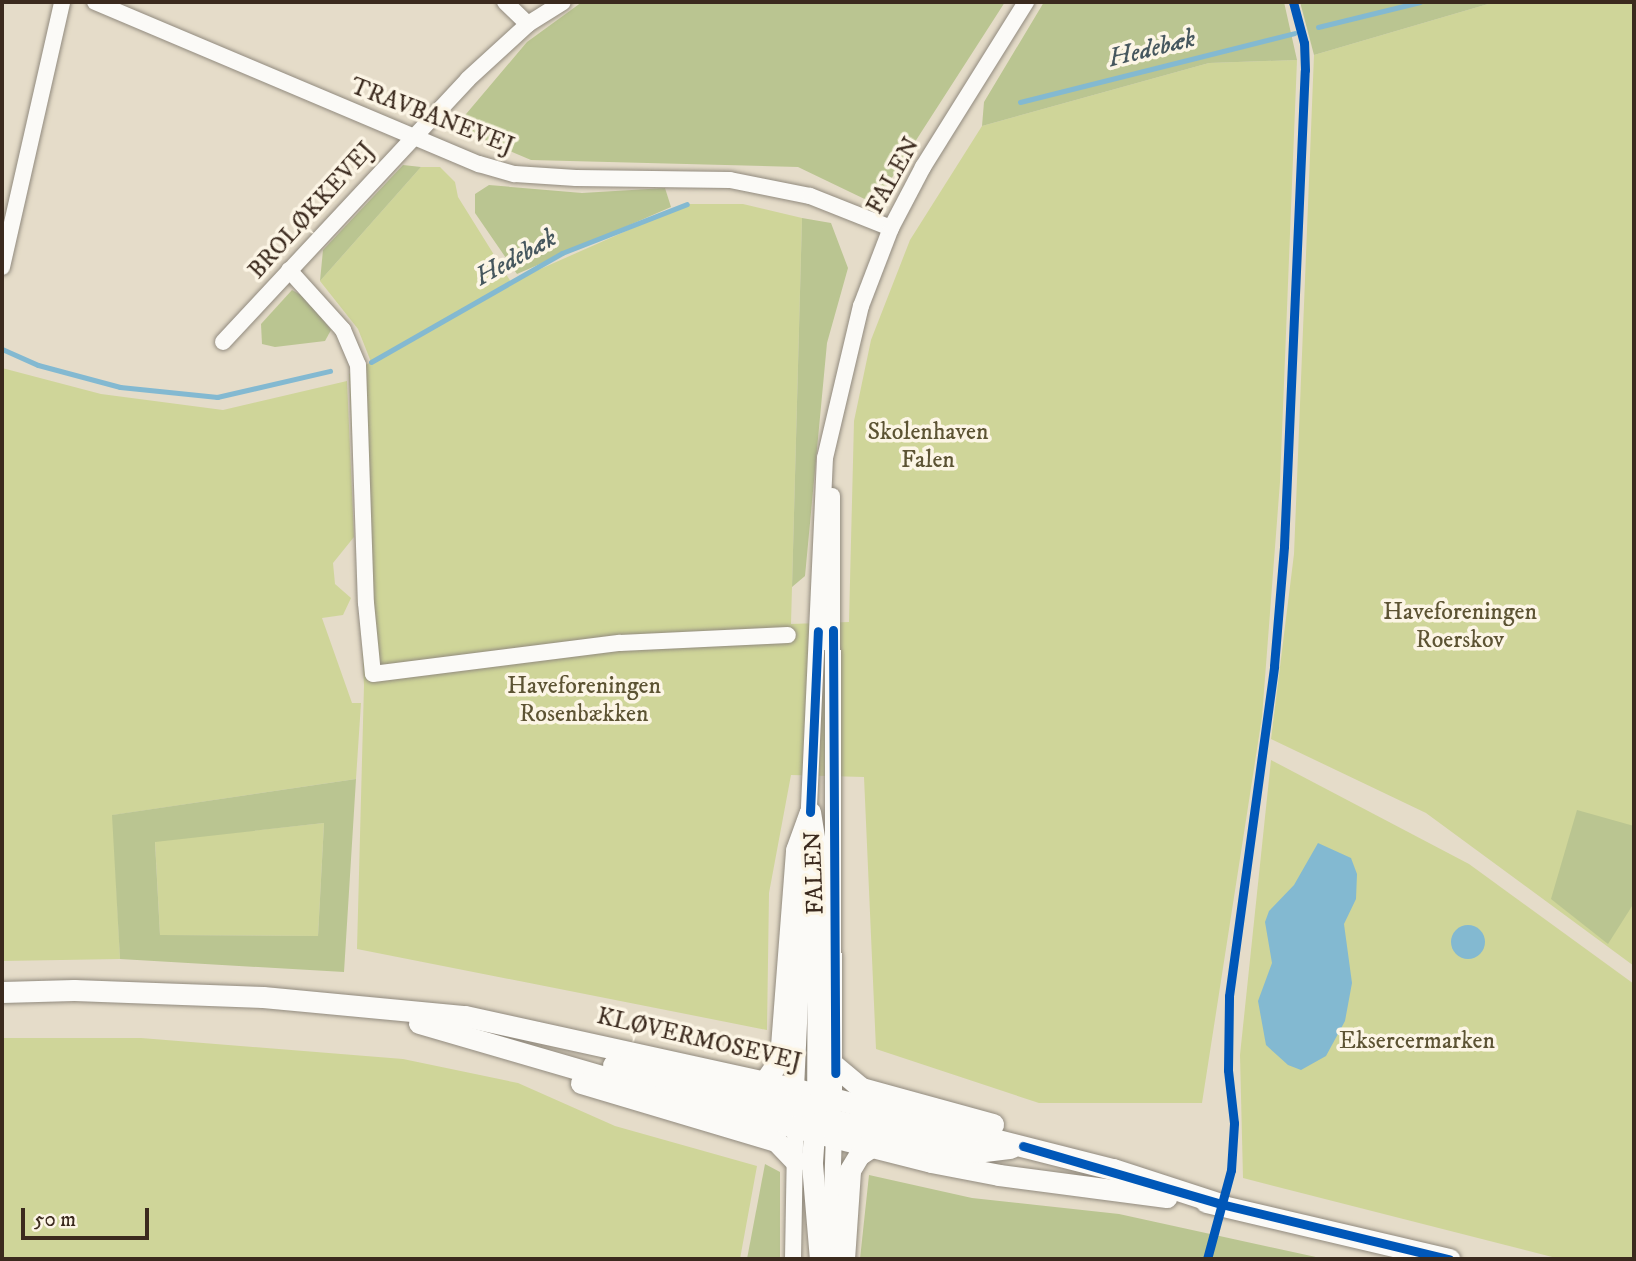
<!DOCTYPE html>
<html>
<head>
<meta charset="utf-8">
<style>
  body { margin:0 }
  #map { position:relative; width:1636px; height:1261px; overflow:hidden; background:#e5dcc9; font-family:"IM FELL DW Pica",serif }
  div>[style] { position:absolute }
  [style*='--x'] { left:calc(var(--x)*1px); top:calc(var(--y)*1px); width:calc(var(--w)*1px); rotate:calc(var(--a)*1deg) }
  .green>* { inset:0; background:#cfd599 }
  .forest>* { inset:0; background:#bac591 }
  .water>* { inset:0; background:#83b9d1 }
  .round { border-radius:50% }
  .stream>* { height:5px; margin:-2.5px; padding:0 2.5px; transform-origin:2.5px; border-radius:2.5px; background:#83b9d1 }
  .roads { filter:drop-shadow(0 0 2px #918a7e) drop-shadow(0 0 2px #918a7e) }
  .minor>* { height:16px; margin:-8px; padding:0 8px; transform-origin:8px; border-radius:8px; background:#fbfaf7 }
  .major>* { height:21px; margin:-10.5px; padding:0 10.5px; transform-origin:10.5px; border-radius:10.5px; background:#fbfaf7 }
  .cycleway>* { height:9px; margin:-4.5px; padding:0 4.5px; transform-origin:4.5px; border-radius:4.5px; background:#0057b8 }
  span { translate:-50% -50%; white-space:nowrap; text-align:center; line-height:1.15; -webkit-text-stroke:7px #fcf5e5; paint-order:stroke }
  .street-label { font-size:24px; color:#3b2a1e }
  .park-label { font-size:24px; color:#5c5333 }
  .water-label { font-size:26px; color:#46575e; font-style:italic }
  .frame { position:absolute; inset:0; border:4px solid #3b2a1e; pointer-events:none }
  .scale { position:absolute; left:21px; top:1208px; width:128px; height:32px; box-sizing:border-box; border:4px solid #3b2a1e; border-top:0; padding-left:9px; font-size:21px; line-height:24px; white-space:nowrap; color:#3b2a1e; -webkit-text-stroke:5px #fcf5e5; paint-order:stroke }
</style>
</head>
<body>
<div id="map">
  <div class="green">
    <div style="clip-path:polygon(1495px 2px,1634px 2px,1634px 966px,1426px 813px,1271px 739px,1294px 554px,1314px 55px)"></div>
    <div style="clip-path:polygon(1297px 60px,1280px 482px,1262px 717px,1202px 1103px,1039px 1103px,876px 1049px,864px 777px,791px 775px,769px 893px,767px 1030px,357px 949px,364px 685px,349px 374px,371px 362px,358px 329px,320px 281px,421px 167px,440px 167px,455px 182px,458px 197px,511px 282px,687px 204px,743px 204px,802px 218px,791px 624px,849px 622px,854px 421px,871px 340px,910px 240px,982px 126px,1209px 63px)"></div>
    <div style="clip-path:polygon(2px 368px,101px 394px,223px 410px,347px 381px,354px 537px,333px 563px,335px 584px,351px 598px,343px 615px,322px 618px,352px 703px,361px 703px,356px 779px,113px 815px,120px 959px,2px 961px)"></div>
    <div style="clip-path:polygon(1271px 760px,1469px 864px,1634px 984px,1634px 1259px,1560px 1259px,1243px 1178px,1240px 1055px)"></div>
    <div style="clip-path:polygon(324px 823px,318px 936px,160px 935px,155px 841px)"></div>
    <div style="clip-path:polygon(2px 1038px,141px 1038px,403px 1059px,518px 1083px,615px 1126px,757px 1166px,740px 1259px,2px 1259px)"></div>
  </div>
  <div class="forest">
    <div style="clip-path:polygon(582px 2px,1005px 2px,875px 204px,798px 167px,531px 160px,463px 131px,461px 120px,527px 42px)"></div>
    <div style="clip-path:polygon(1044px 2px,1284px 2px,1297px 60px,1209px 63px,982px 126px,984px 102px)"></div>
    <div style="clip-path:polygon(1300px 2px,1495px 2px,1314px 55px)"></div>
    <div style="clip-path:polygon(403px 165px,421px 167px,320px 281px,323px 250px)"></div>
    <div style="clip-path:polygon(489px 185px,582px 193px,665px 188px,671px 207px,517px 274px,475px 213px,475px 194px)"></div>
    <div style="clip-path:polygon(802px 218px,831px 223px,848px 268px,827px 343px,805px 576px,792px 587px)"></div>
    <div style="clip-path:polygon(292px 290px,306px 298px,331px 330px,325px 341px,275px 347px,262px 344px,261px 324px)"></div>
    <div style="clip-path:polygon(evenodd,356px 779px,344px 972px,120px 959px,112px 815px,356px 779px,324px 823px,318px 936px,160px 935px,155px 842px,324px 823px)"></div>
    <div style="clip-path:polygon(1577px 810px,1634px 826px,1634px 903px,1608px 944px,1551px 899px)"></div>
    <div style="clip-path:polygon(765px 1164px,780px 1172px,780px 1259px,747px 1259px)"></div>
    <div style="clip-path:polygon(869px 1175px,972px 1198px,1119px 1214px,1325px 1259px,860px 1259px)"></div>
  </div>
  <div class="water">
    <div style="clip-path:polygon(1318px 843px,1351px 858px,1357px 874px,1356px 899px,1344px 924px,1352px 983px,1345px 1021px,1326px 1056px,1301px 1070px,1288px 1065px,1266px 1045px,1258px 1001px,1272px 963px,1265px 922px,1269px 911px,1294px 885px)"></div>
    <div class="round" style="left:1451px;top:925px;width:34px;height:34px"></div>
  </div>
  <div class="stream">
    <div style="--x:1318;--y:27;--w:105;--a:-13.8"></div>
    <div style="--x:1020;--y:102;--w:283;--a:-14.1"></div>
    <div style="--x:2;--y:349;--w:39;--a:24"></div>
    <div style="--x:38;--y:365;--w:85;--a:15"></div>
    <div style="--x:120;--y:387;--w:98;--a:5.9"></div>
    <div style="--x:217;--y:397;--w:116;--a:-13"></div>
    <div style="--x:371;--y:362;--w:220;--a:-29.7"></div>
    <div style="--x:562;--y:253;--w:134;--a:-21.4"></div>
  </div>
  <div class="roads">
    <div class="minor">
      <div style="--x:95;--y:2;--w:417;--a:22.9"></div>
      <div style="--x:479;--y:164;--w:37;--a:16"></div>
      <div style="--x:515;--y:174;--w:61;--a:3.8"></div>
      <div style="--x:576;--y:178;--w:154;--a:0.7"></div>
      <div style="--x:730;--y:180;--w:82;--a:11.3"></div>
      <div style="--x:810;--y:196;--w:87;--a:21.6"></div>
      <div style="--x:505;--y:2;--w:32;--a:44"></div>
      <div style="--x:2;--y:267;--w:272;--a:-77.2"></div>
      <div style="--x:289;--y:270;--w:81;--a:48"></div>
      <div style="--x:343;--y:330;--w:38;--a:67"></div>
      <div style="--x:358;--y:365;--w:238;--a:88.1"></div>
      <div style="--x:366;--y:603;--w:71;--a:84.4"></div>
      <div style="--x:373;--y:674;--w:249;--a:-7.2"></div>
      <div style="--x:620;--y:643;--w:168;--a:-2.7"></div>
      <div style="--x:223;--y:342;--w:359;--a:-47"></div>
      <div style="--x:468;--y:79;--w:81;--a:-42.5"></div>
      <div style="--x:528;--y:24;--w:41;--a:-32.2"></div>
      <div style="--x:832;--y:496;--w:611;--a:89.81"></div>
      <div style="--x:793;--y:1259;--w:170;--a:-89"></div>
      <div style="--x:796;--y:1089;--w:632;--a:-87.37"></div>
      <div style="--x:825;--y:458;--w:156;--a:-76.7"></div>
      <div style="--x:861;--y:306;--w:84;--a:-69"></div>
      <div style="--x:891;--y:228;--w:69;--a:-62.3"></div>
      <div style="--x:923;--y:167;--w:195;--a:-58"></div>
      <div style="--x:830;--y:1259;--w:130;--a:-88.2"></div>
    </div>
    <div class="major">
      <div style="--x:810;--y:812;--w:51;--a:80.9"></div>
      <div style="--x:818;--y:862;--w:232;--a:90.2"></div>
      <div style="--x:817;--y:1094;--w:28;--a:80"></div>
      <div style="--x:822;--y:1122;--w:19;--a:54"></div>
      <div style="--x:2;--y:992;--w:72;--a:-1.6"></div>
      <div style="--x:74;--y:990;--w:189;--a:2.1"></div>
      <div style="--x:263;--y:997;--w:203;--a:5.4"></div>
      <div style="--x:465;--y:1016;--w:339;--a:12.4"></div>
      <div style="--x:796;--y:1089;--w:327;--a:14.2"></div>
      <div style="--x:1113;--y:1169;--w:114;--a:18"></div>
      <div style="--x:419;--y:1023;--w:262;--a:16.2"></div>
      <div style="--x:671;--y:1096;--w:268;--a:14.2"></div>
      <div style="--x:931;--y:1162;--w:69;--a:10.8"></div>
      <div style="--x:999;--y:1175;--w:169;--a:7.5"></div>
      <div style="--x:613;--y:1065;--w:164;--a:13.4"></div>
      <div style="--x:773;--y:1103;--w:31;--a:6"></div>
      <div style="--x:804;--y:1106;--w:28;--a:-13"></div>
      <div style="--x:835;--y:1066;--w:34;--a:40"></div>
      <div style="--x:861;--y:1088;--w:137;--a:15.3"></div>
      <div style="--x:764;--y:1082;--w:28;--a:-55"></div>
      <div style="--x:780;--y:1059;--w:210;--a:-85.6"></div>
      <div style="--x:796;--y:850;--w:38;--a:-70"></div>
      <div style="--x:581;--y:1083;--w:203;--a:16.6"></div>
      <div style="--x:776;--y:1141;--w:28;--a:46"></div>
      <div style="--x:810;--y:1123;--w:11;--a:68"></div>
      <div style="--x:814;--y:1133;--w:31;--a:94"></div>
      <div style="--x:812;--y:1164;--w:95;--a:85.2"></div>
      <div style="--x:813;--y:1124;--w:21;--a:-11"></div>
      <div style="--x:834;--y:1120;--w:146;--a:12.7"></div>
      <div style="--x:976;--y:1152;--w:35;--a:-7"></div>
      <div style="--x:1206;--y:1202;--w:250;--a:13.2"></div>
      <div style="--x:844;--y:1259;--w:89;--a:-86.1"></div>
      <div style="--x:850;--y:1170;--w:17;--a:-59"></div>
      <div style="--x:859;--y:1155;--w:14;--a:-34"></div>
    </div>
  </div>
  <div class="cycleway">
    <div style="--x:833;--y:630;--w:443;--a:89.7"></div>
    <div style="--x:810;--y:812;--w:181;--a:-87.5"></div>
    <div style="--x:1023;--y:1146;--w:206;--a:16.3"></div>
    <div style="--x:1221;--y:1204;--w:235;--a:13.6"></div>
    <div style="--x:1207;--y:1259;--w:92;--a:-74.9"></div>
    <div style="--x:1231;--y:1170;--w:47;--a:-86.3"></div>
    <div style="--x:1234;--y:1123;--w:53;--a:-96.5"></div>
    <div style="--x:1228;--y:1070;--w:74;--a:-89.2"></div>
    <div style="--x:1229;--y:996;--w:333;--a:-82.2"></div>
    <div style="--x:1274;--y:666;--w:120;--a:-85.2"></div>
    <div style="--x:1284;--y:546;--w:476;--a:-87.5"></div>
    <div style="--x:1305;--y:70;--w:27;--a:-92"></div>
    <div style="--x:1304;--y:43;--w:42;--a:-105"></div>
  </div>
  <div class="street-label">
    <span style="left:432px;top:117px;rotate:21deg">TRAVBANEVEJ</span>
    <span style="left:894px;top:176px;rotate:-61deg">FALEN</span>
    <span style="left:312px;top:211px;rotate:-48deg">BROLØKKEVEJ</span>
    <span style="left:815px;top:873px;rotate:-92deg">FALEN</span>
    <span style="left:699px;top:1040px;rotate:13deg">KLØVERMOSEVEJ</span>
  </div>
  <div class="park-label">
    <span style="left:928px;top:447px">Skolenhaven<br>Falen</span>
    <span style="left:1460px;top:627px">Haveforeningen<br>Roerskov</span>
    <span style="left:584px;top:701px">Haveforeningen<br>Rosenbækken</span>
    <span style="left:1417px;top:1042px">Eksercermarken</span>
  </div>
  <div class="water-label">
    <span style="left:1152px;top:49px;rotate:-14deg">Hedebæk</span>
    <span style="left:516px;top:258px;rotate:-29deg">Hedebæk</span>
  </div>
  <div class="frame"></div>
  <div class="scale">50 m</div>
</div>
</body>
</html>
